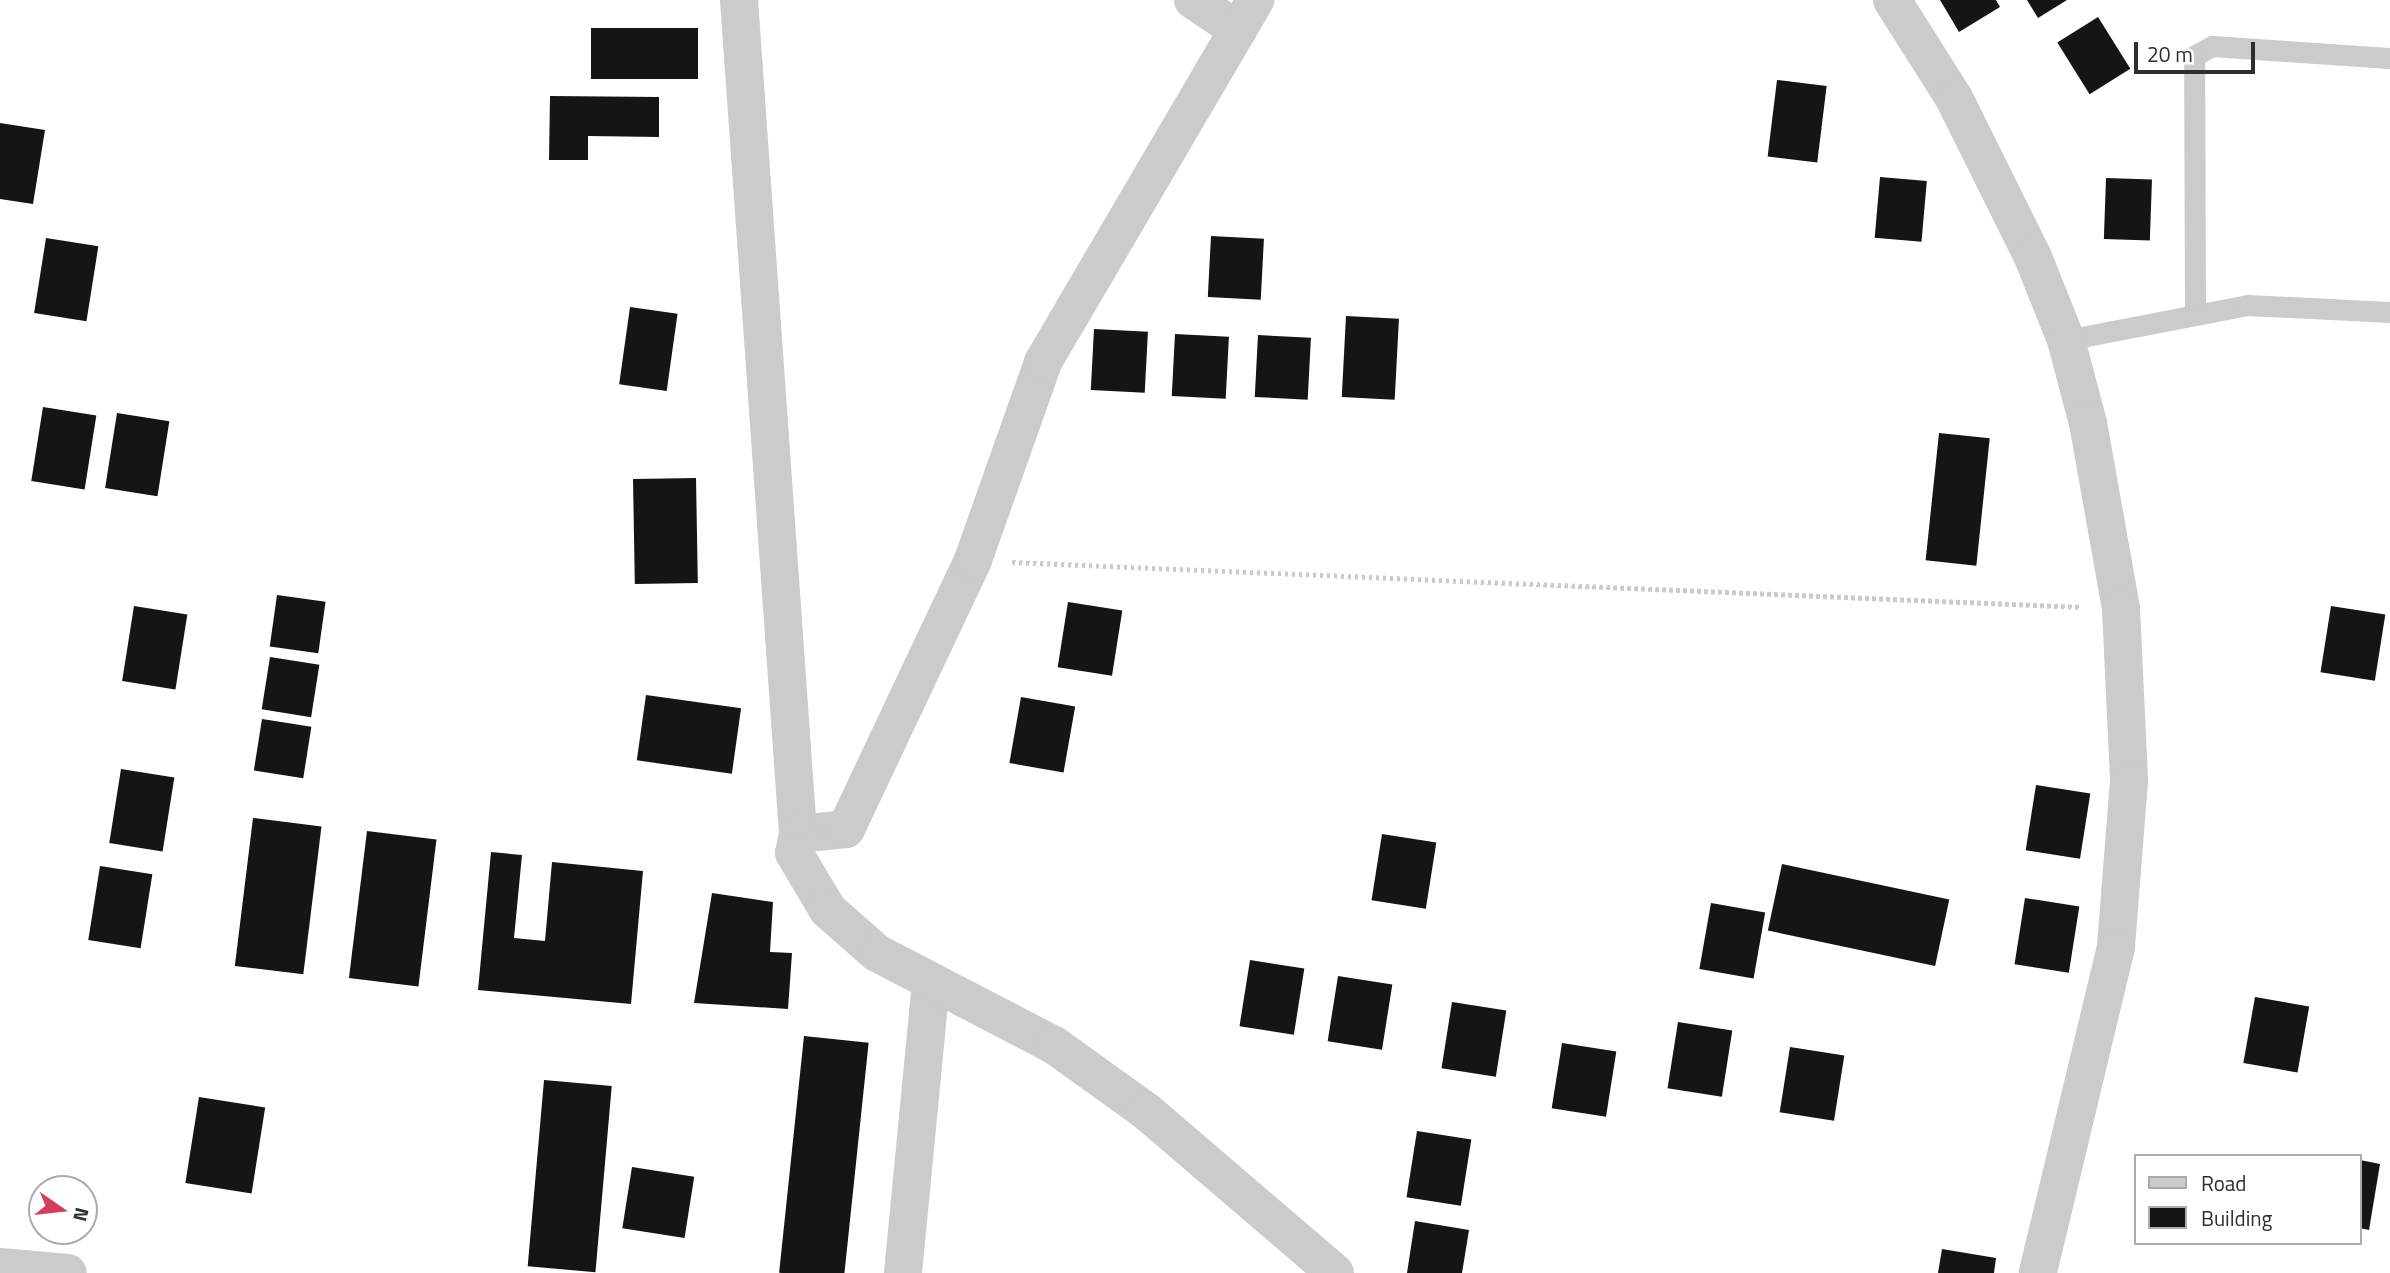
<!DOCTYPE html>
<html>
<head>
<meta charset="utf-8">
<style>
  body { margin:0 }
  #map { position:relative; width:2390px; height:1273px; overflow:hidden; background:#fff; font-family:"Titillium Web",sans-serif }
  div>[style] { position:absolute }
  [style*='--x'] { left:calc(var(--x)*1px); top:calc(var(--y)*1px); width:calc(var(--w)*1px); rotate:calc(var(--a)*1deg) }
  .building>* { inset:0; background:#151515; transform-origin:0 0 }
  .path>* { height:4.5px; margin-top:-2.25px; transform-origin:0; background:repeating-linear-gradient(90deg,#cbcbcb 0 3.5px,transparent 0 7px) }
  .service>* { height:21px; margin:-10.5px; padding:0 10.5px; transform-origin:10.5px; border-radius:10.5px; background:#cbcbcb }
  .minor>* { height:38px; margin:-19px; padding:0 19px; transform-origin:19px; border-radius:19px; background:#cbcbcb }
  .tertiary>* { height:38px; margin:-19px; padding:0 19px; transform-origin:19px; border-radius:19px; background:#cbcbcb }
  span { translate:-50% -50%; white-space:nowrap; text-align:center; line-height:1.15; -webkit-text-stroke:7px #fff; paint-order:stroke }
  .legend { position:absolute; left:2134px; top:1154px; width:228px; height:91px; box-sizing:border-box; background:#fff; border:2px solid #ababab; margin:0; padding:9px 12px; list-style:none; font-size:21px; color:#2e2e2e }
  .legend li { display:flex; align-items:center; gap:14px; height:35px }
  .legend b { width:35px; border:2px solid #ababab }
  .north { position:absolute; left:28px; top:1175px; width:70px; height:70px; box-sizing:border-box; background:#fff; border:2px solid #ababab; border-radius:50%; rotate:104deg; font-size:19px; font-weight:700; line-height:28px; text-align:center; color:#2e2e2e }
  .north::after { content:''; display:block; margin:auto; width:24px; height:32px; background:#d73d5b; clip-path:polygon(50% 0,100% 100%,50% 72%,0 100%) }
  .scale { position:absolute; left:2134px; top:42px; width:121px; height:32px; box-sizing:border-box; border:4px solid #2e2e2e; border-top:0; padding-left:9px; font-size:21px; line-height:24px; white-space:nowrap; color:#2e2e2e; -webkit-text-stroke:5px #fff; paint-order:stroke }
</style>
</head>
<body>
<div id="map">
  <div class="building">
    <div style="clip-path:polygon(1940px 0,1996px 0,2000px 7px,1959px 32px)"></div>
    <div style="clip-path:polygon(2027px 0,2067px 0,2038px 18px)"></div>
    <div style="left:2098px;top:17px;width:61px;height:48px;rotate:58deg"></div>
    <div style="left:698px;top:28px;width:51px;height:107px;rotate:90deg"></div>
    <div style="left:1777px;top:80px;width:50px;height:77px;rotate:7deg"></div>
    <div style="clip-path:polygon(550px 96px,659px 97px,659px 137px,588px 136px,588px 160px,549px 160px)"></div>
    <div style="clip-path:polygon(0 123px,45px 130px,33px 204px,0 199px)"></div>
    <div style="left:1880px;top:177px;width:47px;height:61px;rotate:5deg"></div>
    <div style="left:2106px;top:178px;width:46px;height:61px;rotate:2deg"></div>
    <div style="left:1211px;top:236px;width:53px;height:61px;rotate:3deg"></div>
    <div style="left:46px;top:238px;width:53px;height:76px;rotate:9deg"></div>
    <div style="left:630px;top:307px;width:48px;height:78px;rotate:8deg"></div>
    <div style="left:1346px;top:316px;width:53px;height:81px;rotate:3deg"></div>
    <div style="left:1094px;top:329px;width:54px;height:61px;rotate:3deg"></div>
    <div style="left:1175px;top:334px;width:54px;height:62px;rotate:3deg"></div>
    <div style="left:1258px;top:335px;width:53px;height:62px;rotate:3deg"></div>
    <div style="left:43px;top:407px;width:54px;height:75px;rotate:9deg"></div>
    <div style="left:117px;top:413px;width:53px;height:76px;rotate:9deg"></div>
    <div style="left:1939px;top:433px;width:51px;height:128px;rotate:6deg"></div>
    <div style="left:696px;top:478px;width:105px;height:63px;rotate:89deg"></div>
    <div style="left:277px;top:595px;width:49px;height:52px;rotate:8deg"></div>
    <div style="left:1068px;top:602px;width:55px;height:66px;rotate:9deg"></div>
    <div style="left:134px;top:606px;width:54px;height:76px;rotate:9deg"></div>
    <div style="left:2331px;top:606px;width:55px;height:67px;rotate:9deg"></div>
    <div style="left:270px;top:657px;width:50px;height:53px;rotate:9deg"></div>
    <div style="left:646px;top:695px;width:96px;height:66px;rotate:8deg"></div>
    <div style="left:1021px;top:697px;width:55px;height:67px;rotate:10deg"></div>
    <div style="left:262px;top:719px;width:50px;height:52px;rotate:9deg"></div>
    <div style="left:121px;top:769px;width:54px;height:75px;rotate:9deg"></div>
    <div style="left:2036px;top:785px;width:55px;height:66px;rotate:9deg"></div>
    <div style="left:253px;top:818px;width:69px;height:149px;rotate:7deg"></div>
    <div style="left:367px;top:831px;width:70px;height:148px;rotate:7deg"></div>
    <div style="left:1382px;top:834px;width:55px;height:67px;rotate:9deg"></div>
    <div style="clip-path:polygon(491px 852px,522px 855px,514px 938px,545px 941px,552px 862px,643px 871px,631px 1004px,478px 990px)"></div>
    <div style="left:1782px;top:864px;width:171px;height:68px;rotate:12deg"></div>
    <div style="left:100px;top:866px;width:53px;height:75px;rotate:9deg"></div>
    <div style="clip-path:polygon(712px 893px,773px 902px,770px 952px,792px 953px,788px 1009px,694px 1003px)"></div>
    <div style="left:2025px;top:898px;width:55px;height:67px;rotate:9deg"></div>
    <div style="left:1711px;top:903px;width:55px;height:67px;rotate:10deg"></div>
    <div style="left:1250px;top:960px;width:55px;height:67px;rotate:9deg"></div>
    <div style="left:1338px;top:976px;width:55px;height:66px;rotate:9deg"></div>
    <div style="left:2255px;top:997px;width:55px;height:67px;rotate:10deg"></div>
    <div style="left:1452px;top:1002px;width:55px;height:67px;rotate:9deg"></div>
    <div style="left:1678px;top:1022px;width:55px;height:67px;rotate:9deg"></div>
    <div style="left:804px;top:1036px;width:65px;height:238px;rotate:6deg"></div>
    <div style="left:1562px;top:1043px;width:55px;height:66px;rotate:9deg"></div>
    <div style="left:1790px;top:1047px;width:55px;height:66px;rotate:9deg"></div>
    <div style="left:544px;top:1080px;width:68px;height:187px;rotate:5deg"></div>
    <div style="left:199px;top:1097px;width:67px;height:87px;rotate:9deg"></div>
    <div style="left:1417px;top:1131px;width:55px;height:67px;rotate:9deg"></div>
    <div style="clip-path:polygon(2360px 1160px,2380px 1164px,2369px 1230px,2360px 1228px)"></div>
    <div style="left:632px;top:1167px;width:63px;height:62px;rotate:9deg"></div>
    <div style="clip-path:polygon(1415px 1221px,1469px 1230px,1462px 1273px,1407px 1273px)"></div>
    <div style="clip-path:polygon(1942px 1249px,1996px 1258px,1994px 1273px,1938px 1273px)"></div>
  </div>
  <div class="path">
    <div style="--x:1012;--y:562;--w:1070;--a:2.41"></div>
  </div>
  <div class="service">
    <div style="--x:2195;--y:312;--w:256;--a:-90.2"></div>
    <div style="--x:2194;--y:56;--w:21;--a:-29"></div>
    <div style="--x:2212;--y:46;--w:178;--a:3.9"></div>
    <div style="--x:2066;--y:340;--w:185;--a:-10.9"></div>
    <div style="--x:2248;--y:305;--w:142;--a:2.8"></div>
  </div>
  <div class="minor">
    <div style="--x:1193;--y:0;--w:54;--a:33.7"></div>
    <div style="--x:798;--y:834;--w:48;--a:-5.9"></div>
    <div style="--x:846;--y:829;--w:297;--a:-64.7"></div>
    <div style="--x:973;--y:560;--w:210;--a:-70.5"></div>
    <div style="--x:1043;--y:362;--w:420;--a:-59.6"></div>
    <div style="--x:0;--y:1267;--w:68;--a:5"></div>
    <div style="--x:903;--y:1273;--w:293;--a:-84.5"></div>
  </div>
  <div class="tertiary">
    <div style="--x:739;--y:0;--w:836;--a:85.95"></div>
    <div style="--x:798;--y:834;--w:19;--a:102"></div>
    <div style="--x:794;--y:853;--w:66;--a:59.2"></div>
    <div style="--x:828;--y:910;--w:65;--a:41.3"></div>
    <div style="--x:877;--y:953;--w:199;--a:27.5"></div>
    <div style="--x:1054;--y:1045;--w:113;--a:35.7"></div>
    <div style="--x:1146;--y:1111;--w:249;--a:40.6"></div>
    <div style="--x:1892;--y:0;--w:116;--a:57.7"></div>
    <div style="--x:1954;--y:98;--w:178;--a:63.6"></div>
    <div style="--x:2033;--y:257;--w:89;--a:68.3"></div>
    <div style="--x:2066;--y:340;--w:86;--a:75.2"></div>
    <div style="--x:2088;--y:423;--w:189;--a:79.9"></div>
    <div style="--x:2121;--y:609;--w:172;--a:87.3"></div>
    <div style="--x:2129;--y:781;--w:167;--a:94.5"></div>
    <div style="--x:2116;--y:947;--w:335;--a:103.5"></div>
  </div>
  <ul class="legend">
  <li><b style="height:9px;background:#cbcbcb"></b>Road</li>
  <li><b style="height:19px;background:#151515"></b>Building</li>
  </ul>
  <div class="north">N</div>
  <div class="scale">20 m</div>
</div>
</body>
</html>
